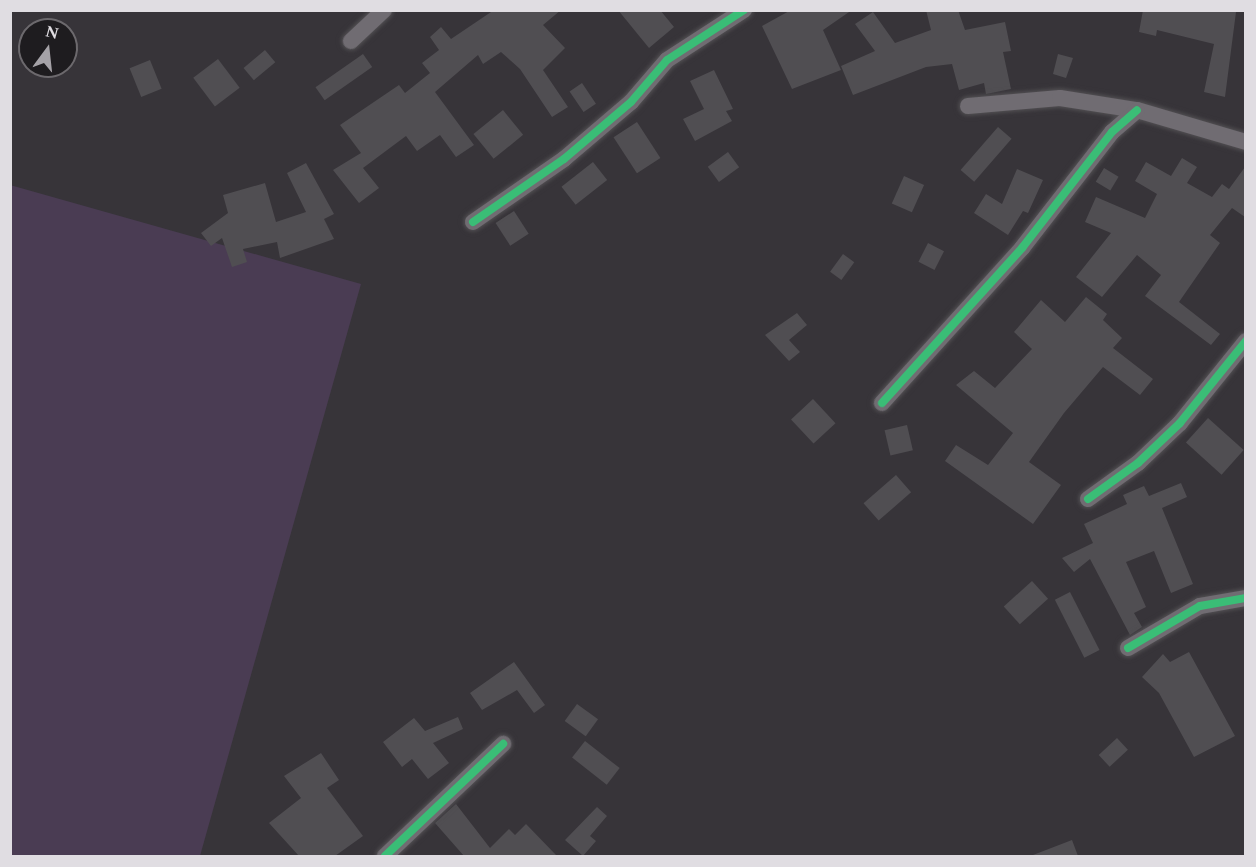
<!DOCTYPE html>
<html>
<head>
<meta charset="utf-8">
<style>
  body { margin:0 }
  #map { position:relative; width:1256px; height:867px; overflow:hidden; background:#373439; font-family:Spectral,serif }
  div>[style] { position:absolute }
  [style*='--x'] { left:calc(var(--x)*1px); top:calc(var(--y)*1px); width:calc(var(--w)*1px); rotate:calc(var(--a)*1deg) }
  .green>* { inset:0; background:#4a3c53 }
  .building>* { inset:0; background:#504e52; transform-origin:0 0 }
  .roads { filter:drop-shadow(0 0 2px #525053) drop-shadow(0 0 2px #525053) }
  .street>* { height:16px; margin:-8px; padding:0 8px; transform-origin:8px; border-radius:8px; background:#706c72 }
  .cycleway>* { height:8px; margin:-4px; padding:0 4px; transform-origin:4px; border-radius:4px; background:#3abd76 }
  span { translate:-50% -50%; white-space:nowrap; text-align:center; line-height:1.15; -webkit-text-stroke:5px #1e1c1f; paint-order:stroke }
  .frame { position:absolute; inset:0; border:12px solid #e0dde2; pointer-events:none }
  .north { position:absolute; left:18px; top:18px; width:60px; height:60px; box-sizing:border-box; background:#1e1c1f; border:2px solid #6c696d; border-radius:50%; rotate:15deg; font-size:16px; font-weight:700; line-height:24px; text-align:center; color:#e0dde2 }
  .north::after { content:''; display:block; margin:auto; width:21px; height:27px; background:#a5a2a7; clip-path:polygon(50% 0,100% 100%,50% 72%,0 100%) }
</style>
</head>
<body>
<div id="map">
  <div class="green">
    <div style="clip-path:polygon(10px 185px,361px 284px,200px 856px,11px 856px)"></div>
  </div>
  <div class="building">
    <div style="clip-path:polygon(494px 10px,561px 10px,543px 25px,565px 48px,543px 70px,568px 107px,552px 117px,520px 69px,501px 52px,483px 64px,478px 55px,435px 92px,474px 145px,456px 157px,440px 135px,417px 151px,406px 136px,363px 168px,379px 188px,359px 203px,333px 170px,361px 153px,340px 125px,399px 85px,405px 93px,430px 73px,422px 63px,439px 50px,430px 37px,441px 27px,451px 39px)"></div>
    <div style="clip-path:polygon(618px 10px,660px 10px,674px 27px,649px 48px)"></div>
    <div style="clip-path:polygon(791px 10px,852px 10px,823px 30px,841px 70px,792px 89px,762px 26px)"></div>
    <div style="clip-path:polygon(926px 10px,958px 10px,965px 30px,1005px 22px,1011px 51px,1003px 52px,1011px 89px,986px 94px,984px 83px,959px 90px,952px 64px,926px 67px,853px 95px,841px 66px,875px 51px,855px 24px,873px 12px,895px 43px,931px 30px)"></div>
    <div style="clip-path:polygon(1143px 10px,1236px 12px,1225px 97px,1204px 92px,1214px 44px,1157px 30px,1156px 36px,1139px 32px)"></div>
    <div style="left:265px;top:50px;width:16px;height:28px;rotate:50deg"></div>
    <div style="left:363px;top:54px;width:16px;height:58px;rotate:55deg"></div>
    <div style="clip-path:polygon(1058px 54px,1073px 58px,1066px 78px,1053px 74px)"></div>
    <div style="left:218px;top:59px;width:36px;height:31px;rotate:53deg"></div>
    <div style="left:150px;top:60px;width:31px;height:22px;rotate:68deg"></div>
    <div style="clip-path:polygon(714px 70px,733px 109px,726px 111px,732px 121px,695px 141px,683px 119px,704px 109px,690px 81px)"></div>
    <div style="left:582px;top:83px;width:25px;height:15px;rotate:56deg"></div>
    <div style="left:503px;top:110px;width:32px;height:38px;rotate:51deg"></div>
    <div style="left:637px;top:122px;width:43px;height:28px;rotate:57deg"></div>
    <div style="left:998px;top:127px;width:18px;height:57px;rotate:41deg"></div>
    <div style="left:728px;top:152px;width:19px;height:25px;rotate:54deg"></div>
    <div style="clip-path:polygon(1182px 158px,1197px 167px,1187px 183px,1212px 197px,1222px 184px,1229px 189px,1245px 167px,1245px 217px,1232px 208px,1210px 235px,1220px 243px,1179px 302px,1220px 334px,1211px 345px,1145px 296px,1161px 275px,1137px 255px,1102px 297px,1076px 277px,1111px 233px,1085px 222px,1096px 197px,1145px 218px,1157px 194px,1135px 181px,1146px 162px,1171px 176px)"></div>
    <div style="left:593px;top:162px;width:23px;height:40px;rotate:52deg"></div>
    <div style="clip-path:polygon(306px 163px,334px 214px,324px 219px,334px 239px,280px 258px,277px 242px,243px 249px,247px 262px,232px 267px,222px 238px,211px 246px,201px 233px,228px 213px,223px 195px,265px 183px,276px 222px,306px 212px,287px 173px)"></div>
    <div style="left:1104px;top:168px;width:17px;height:16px;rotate:31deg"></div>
    <div style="clip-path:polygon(1017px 169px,1043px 180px,1028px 213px,1023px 211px,1008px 235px,974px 213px,986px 194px,1002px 204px)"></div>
    <div style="left:904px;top:176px;width:22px;height:30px;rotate:24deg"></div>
    <div style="left:514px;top:211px;width:27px;height:22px;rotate:57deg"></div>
    <div style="left:928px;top:243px;width:18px;height:21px;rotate:27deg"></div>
    <div style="left:843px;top:254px;width:14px;height:22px;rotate:36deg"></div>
    <div style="clip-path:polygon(1086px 297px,1107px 314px,1103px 320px,1122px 338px,1113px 348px,1153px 379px,1140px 395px,1103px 367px,1064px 413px,1029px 462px,1061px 485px,1033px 524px,945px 461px,956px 445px,988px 465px,1013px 433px,956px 385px,974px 371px,995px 388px,1032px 349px,1014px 332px,1041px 300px,1065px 322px)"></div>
    <div style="clip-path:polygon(797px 313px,807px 325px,789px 340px,800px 352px,789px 361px,765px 335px)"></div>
    <div style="left:813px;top:399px;width:33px;height:30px;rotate:47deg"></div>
    <div style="left:1208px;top:418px;width:48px;height:33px;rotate:42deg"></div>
    <div style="left:907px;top:425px;width:26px;height:23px;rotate:77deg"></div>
    <div style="left:896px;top:475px;width:23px;height:43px;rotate:49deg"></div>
    <div style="clip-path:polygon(1181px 483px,1187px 497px,1162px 508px,1193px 584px,1171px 593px,1154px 551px,1126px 562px,1146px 607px,1134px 613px,1142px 627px,1130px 635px,1090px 559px,1074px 572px,1062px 558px,1093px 543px,1084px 524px,1127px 504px,1123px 495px,1144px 486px,1149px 496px)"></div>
    <div style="left:1032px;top:581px;width:24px;height:38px;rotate:48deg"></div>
    <div style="left:1070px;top:592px;width:65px;height:17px;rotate:63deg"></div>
    <div style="clip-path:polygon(1189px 652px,1235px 736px,1194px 757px,1159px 693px,1142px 677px,1163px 654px,1170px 662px)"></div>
    <div style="clip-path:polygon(514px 662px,545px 705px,534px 713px,517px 690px,482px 710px,470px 693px)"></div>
    <div style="left:577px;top:704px;width:26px;height:21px;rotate:36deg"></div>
    <div style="clip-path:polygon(458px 717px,463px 729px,433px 743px,449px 763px,428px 779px,412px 759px,402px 767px,383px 742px,414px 718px,425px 731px)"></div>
    <div style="left:1117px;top:738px;width:16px;height:25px;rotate:47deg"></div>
    <div style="left:585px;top:741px;width:44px;height:21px;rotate:38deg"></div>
    <div style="clip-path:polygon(321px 753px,339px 780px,327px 788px,363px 836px,335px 856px,299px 856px,269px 823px,301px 798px,284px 776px)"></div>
    <div style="clip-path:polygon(456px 804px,490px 848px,509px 829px,515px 835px,526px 824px,557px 856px,464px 856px,435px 823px)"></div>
    <div style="clip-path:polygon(597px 807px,607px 816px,590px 836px,596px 841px,583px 856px,565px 840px)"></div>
    <div style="clip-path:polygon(1072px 840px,1078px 856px,1033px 856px,1033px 855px)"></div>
  </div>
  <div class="roads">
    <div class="street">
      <div style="--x:351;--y:41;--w:45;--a:-43.2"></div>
      <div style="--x:968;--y:106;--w:92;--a:-5"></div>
      <div style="--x:1060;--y:98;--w:78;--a:8.9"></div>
      <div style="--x:1137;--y:110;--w:114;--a:16.4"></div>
      <div style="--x:473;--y:222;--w:111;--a:-34.7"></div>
      <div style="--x:564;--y:159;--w:88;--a:-40.4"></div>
      <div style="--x:631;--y:102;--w:55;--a:-49.4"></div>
      <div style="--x:667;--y:60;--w:92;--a:-33"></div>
      <div style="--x:882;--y:403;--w:209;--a:-47.9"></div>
      <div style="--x:1022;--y:248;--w:147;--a:-52.2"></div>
      <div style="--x:1112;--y:132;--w:33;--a:-41"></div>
      <div style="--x:1088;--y:499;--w:62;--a:-35.8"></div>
      <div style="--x:1138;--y:463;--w:58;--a:-43.6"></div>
      <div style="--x:1180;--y:423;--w:105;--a:-51.2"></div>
      <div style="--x:1128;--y:648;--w:83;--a:-30.3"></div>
      <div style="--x:1200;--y:606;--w:47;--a:-9.9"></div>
      <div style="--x:385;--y:856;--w:163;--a:-43.5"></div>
    </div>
  </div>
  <div class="cycleway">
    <div style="--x:473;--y:222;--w:111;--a:-34.7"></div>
    <div style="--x:564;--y:159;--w:88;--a:-40.4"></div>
    <div style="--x:631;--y:102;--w:55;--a:-49.4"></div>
    <div style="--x:667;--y:60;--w:92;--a:-33"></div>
    <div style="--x:882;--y:403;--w:209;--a:-47.9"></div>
    <div style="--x:1022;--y:248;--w:147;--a:-52.2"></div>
    <div style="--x:1112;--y:132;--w:33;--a:-41"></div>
    <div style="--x:1088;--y:499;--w:62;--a:-35.8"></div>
    <div style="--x:1138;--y:463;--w:58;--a:-43.6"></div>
    <div style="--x:1180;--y:423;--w:105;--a:-51.2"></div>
    <div style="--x:1128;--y:648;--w:83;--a:-30.3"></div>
    <div style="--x:1200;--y:606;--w:47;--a:-9.9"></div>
    <div style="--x:385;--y:856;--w:163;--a:-43.5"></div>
  </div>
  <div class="frame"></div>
  <div class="north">N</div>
</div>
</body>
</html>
